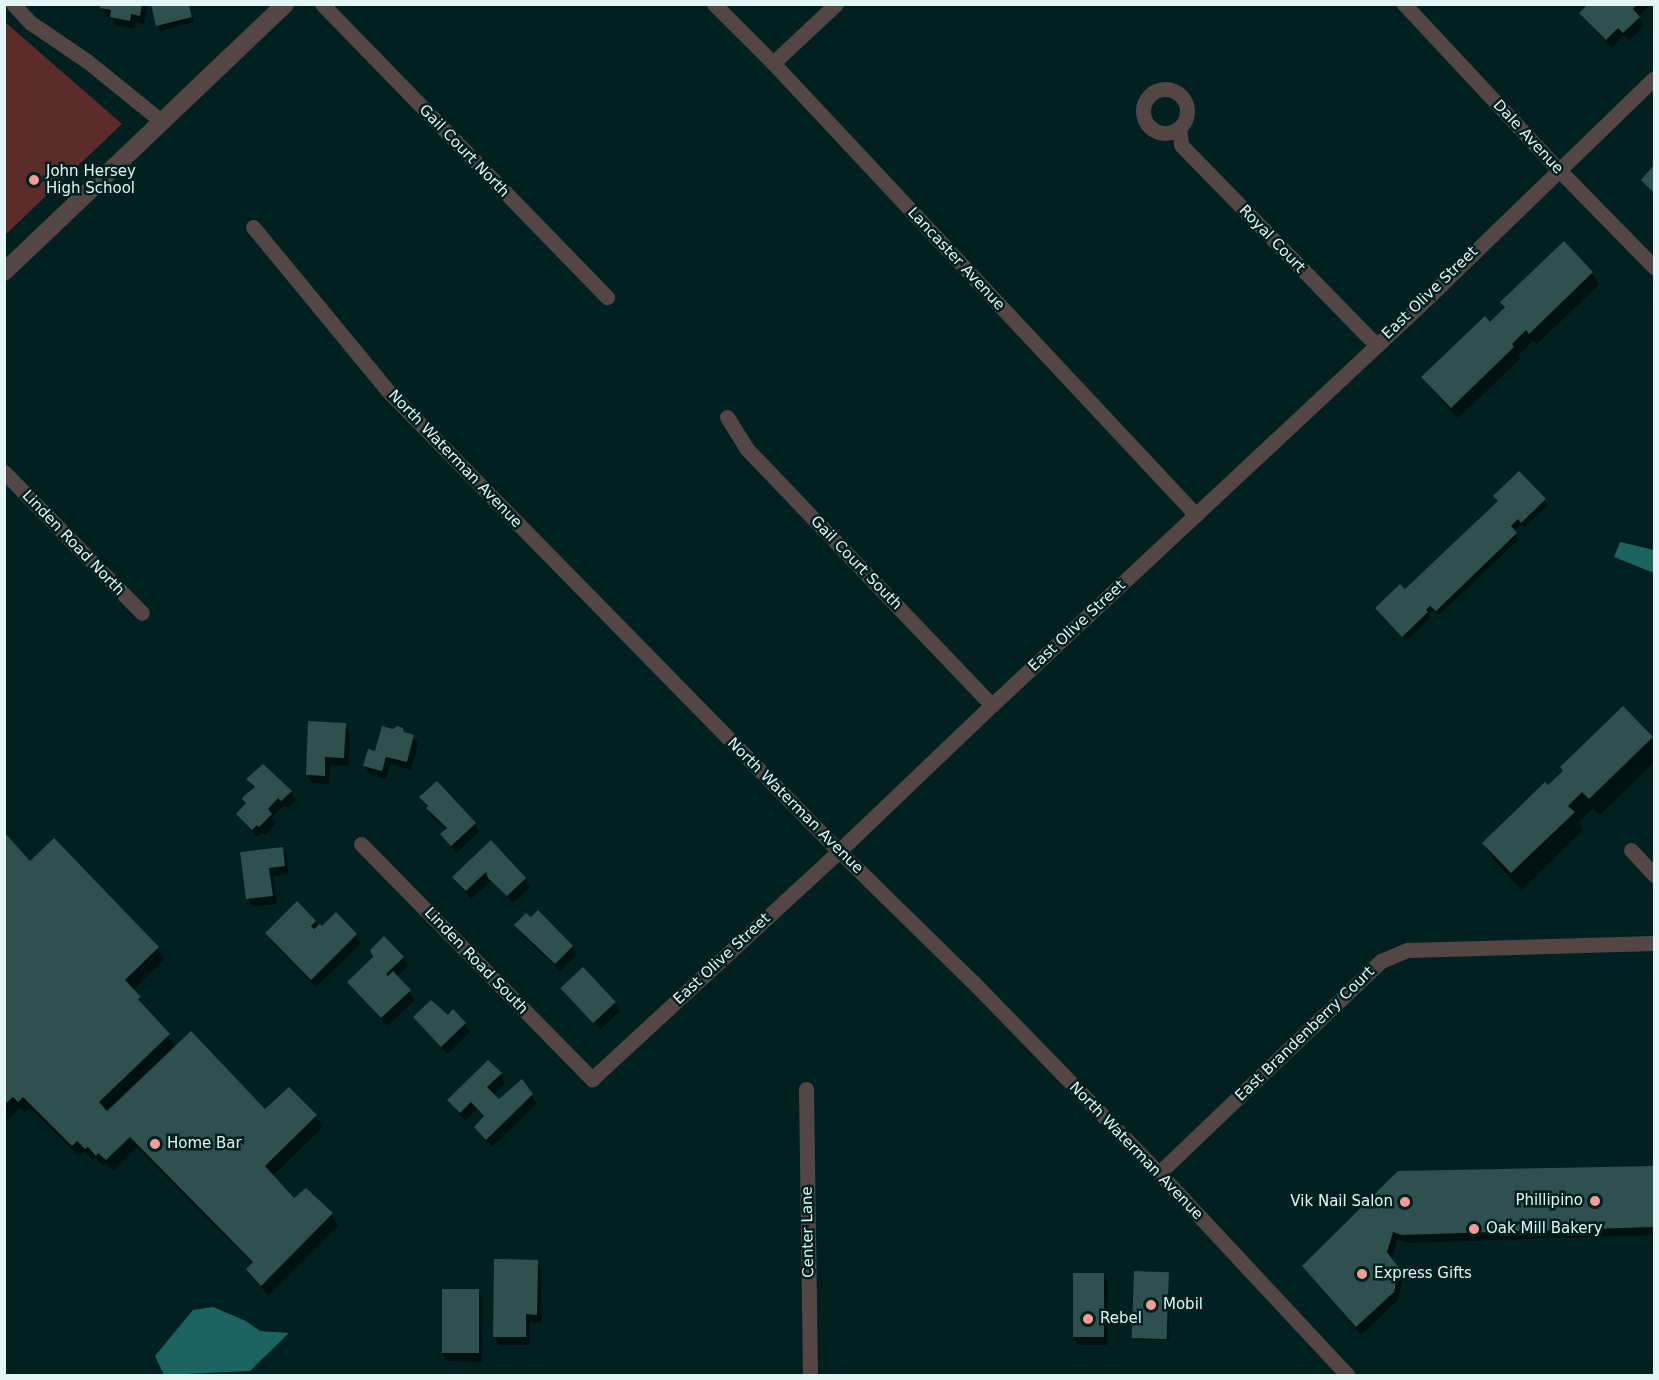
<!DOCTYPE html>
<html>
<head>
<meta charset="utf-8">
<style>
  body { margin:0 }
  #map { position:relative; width:1659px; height:1380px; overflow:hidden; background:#002120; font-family:"DejaVu Sans",sans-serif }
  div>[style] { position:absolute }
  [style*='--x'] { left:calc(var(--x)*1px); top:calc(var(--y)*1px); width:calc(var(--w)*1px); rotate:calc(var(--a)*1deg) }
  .green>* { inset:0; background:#5d2c2a }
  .water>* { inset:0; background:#1b6461 }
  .shadow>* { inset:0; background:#0007 }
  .building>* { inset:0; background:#2e504e; transform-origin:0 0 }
  .minor>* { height:15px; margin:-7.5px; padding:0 7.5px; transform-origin:7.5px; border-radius:7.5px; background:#534645 }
  .minor>.ring { margin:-7.5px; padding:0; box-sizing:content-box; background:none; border:15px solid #534645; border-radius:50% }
  .tertiary>* { height:18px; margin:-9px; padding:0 9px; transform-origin:9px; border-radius:9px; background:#534645 }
  .dots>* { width:16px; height:16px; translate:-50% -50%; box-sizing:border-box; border:3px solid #002120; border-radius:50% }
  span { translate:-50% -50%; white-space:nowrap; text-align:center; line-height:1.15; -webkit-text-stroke:5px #002120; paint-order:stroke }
  .street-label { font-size:15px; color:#e3f6f5 }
  .poi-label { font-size:15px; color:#e3f6f5 }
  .left { translate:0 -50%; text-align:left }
  .right { translate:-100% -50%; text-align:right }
  .frame { position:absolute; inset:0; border:6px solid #e3f6f5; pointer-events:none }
</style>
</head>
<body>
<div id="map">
  <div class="green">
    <div style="clip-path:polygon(5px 22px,122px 124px,5px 235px)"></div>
  </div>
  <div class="water">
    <div style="clip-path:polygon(1620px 542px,1654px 550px,1654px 573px,1614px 557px)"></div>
    <div style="clip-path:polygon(213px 1307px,246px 1321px,260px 1331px,289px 1333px,250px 1371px,164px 1375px,155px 1356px,193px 1310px)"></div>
  </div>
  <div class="shadow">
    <div style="clip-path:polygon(102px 4px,148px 4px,144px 24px,136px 22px,134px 29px,116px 25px,111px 17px,106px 16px)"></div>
    <div style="clip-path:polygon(152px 4px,190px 4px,194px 22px,160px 31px)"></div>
    <div style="clip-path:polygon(1590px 4px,1646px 4px,1648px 7px,1638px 17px,1644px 26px,1629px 40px,1624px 35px,1611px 48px,1581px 13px)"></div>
    <div style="clip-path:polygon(1654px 168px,1654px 195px,1643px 180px)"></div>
    <div style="clip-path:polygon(1564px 243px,1592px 273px,1599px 285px,1537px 344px,1533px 341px,1518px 356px,1520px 359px,1458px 418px,1430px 388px,1423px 377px,1490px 324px,1506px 309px,1502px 302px)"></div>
    <div style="clip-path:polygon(1494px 496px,1545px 500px,1548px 505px,1525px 527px,1522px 524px,1513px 532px,1519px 539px,1439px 615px,1434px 610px,1428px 615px,1430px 618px,1406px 641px,1377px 608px,1405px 591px,1499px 503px)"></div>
    <div style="clip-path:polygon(345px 724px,350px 733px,349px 766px,330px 765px,329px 784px,312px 783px,307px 775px)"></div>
    <div style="clip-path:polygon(383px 727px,402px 730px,405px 734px,413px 736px,418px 744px,411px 770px,390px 764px,386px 779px,370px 775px,365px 766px,376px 753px)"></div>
    <div style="clip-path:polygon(1652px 738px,1654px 743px,1654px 762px,1600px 815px,1593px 808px,1579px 822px,1583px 830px,1522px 890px,1494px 861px,1484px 843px,1548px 787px)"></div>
    <div style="clip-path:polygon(263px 766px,291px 792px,296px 800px,287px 808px,284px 805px,272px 818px,276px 823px,265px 835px,262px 833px,257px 837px,238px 814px,255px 789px,248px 780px)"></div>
    <div style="clip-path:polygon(421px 797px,475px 823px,479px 832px,456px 853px,442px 834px,447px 830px,432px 817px)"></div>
    <div style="clip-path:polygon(4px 835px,30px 863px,158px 948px,164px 960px,133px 990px,176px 1047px,265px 1111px,316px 1116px,323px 1127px,272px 1177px,294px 1200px,306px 1190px,332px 1214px,338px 1226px,268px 1296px,248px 1269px,253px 1264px,137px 1147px,113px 1171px,106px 1163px,103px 1166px,96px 1158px,92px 1160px,84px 1151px,79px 1156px,30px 1108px,25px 1113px,20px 1108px,4px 1123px)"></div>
    <div style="clip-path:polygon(491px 843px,530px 887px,513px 903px,492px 880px,471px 899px,454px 877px)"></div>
    <div style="clip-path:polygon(282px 848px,287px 857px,289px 874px,273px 876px,277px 904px,252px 907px,248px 898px)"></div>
    <div style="clip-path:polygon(315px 922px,318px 927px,356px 935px,361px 943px,316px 987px,271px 942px,266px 934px)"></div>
    <div style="clip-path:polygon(516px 925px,572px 947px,577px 955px,560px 971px,521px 934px)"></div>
    <div style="clip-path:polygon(375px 957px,403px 958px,408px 966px,396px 977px,415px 1000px,387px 1026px,349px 982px)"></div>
    <div style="clip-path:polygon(563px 989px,615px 1003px,620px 1011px,601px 1029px,567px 997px)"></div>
    <div style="clip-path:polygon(415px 1017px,448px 1017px,465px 1024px,470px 1032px,447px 1054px)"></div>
    <div style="clip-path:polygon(500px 1074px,505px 1083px,493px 1095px,499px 1101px,522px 1081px,537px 1103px,492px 1147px,476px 1127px,484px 1118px,477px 1109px,465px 1121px,448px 1100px)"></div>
    <div style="clip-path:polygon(1654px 1168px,1654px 1235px,1408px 1243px,1397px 1240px,1392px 1260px,1403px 1278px,1398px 1300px,1361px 1335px,1304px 1266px,1398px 1173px)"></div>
    <div style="clip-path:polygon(537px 1261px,542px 1270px,541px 1323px,530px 1322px,530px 1345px,499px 1345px,494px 1336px)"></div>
    <div style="clip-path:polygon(1168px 1273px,1169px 1340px,1136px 1340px,1135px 1338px)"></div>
    <div style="clip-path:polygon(1103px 1274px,1108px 1283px,1107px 1345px,1078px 1345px,1073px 1336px)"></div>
    <div style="clip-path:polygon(478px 1291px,483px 1299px,482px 1362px,447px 1361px,442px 1353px)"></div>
  </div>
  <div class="building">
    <div style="clip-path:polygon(151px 4px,189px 4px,192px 17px,156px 26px)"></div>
    <div style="clip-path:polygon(1588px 4px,1637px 4px,1633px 9px,1640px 17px,1623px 33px,1618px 28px,1606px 40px,1579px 13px)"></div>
    <div style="clip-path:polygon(100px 5px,142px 5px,140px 16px,131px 14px,130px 21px,110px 17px,111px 10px,100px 8px)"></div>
    <div style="clip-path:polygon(1654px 165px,1654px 193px,1641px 180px)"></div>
    <div style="clip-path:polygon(1564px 241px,1593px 272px,1529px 334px,1526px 330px,1512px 344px,1514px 347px,1451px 408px,1421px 377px,1485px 316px,1490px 322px,1505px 307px,1500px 302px)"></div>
    <div style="clip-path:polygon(1519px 471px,1546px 499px,1521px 523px,1518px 519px,1511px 526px,1517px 533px,1436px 611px,1430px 606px,1426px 610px,1428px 612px,1402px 637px,1375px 608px,1400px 584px,1405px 589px,1498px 501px,1493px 496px)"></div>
    <div style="clip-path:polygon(1623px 706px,1653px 737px,1589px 799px,1582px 792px,1568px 806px,1575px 812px,1511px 873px,1482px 843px,1545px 782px,1548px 785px,1563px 771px,1560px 767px)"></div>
    <div style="clip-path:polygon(308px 721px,346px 723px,344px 758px,325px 757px,325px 776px,306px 775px)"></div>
    <div style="clip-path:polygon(382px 726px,393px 729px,397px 726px,403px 728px,404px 732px,414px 735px,407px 762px,386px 757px,382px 771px,363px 766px,368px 749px,375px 751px)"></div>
    <div style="clip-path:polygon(263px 764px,292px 791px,281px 801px,278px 798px,268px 809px,272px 814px,259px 827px,257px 825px,252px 830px,236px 814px,246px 803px,242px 799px,244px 796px,255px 787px,246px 779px)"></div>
    <div style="clip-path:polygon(437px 781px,476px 823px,451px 846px,440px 834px,447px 828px,426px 808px,428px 806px,419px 797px)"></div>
    <div style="clip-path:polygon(4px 832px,30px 861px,54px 838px,159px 947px,125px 980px,141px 997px,138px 999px,170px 1034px,99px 1102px,107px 1111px,191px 1031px,265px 1109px,289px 1087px,317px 1115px,265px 1166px,294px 1198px,306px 1188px,333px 1213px,261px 1286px,246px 1269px,253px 1262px,130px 1137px,106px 1160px,98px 1153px,96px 1156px,88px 1147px,85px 1149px,77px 1141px,72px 1146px,23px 1097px,18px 1102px,13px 1097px,4px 1105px)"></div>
    <div style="clip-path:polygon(491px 840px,526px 878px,507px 896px,488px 878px,486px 872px,466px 891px,452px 877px)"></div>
    <div style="clip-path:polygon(283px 847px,285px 866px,269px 868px,273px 896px,246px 899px,240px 852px)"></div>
    <div style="clip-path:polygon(297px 901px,316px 921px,311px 926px,314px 929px,320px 924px,322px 926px,336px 912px,357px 934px,311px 980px,265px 933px)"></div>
    <div style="clip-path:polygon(538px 910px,573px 946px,555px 964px,514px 925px,526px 913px,531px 917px)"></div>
    <div style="clip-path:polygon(384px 936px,404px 957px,386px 974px,388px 976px,393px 971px,411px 990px,381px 1018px,347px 982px,373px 957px,370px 950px)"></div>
    <div style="left:583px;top:967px;width:48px;height:31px;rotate:47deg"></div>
    <div style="clip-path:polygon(431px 1000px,448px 1015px,453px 1009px,466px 1023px,441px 1047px,413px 1017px)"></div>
    <div style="clip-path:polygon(488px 1060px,502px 1073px,487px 1087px,499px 1099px,522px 1079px,533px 1094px,486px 1140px,474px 1127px,484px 1116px,471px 1102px,460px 1113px,447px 1100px)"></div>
    <div style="clip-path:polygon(1654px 1166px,1654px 1227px,1402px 1235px,1393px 1232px,1387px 1252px,1399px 1268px,1394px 1292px,1356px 1327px,1302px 1266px,1398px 1171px)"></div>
    <div style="clip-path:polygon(494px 1259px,538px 1260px,537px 1315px,526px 1314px,526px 1337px,493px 1337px)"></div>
    <div style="left:1134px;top:1271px;width:35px;height:67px;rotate:2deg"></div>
    <div style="left:1073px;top:1273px;width:31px;height:64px"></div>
    <div style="left:442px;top:1289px;width:37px;height:64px"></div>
  </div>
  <div class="minor">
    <div style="--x:13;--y:4;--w:26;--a:47"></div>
    <div style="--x:31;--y:23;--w:68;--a:34.2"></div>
    <div style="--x:87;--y:61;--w:95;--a:39"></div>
    <div style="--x:322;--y:4;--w:409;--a:45.8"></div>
    <div style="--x:714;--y:4;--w:83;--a:45"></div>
    <div style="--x:773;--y:63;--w:619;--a:46.9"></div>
    <div style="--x:1404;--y:4;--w:226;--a:47"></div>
    <div style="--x:1558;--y:169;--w:137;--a:45.6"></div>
    <div style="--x:773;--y:63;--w:86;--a:-43.1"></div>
    <div class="ring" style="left:1143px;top:89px;width:29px;height:29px"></div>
    <div style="--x:1179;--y:128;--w:17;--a:83"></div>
    <div style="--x:1181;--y:145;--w:279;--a:45.7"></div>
    <div style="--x:253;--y:227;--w:215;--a:50.5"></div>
    <div style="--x:390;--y:393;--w:641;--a:45.57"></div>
    <div style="--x:839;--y:851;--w:187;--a:44.4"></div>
    <div style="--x:973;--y:982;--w:267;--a:45.8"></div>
    <div style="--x:1159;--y:1173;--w:277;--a:47"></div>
    <div style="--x:727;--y:417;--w:36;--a:58"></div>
    <div style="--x:746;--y:448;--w:356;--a:46.3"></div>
    <div style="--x:4;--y:472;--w:197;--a:45.6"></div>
    <div style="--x:361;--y:844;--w:330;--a:45.5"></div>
    <div style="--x:592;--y:1079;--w:336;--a:-42.7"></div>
    <div style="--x:839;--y:851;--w:211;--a:-43.7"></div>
    <div style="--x:992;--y:705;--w:584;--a:-43.06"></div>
    <div style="--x:1419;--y:306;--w:327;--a:-44.1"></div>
    <div style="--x:1631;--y:850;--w:34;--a:47"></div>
    <div style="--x:806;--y:1089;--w:287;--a:89.2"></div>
    <div style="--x:1159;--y:1173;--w:307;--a:-43.7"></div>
    <div style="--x:1381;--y:961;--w:28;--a:-23"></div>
    <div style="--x:1407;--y:950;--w:247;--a:-1.6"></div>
  </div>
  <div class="tertiary">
    <div style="--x:4;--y:272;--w:388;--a:-43.6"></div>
  </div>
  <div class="dots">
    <div style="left:34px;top:180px;background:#f59c95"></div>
    <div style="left:155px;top:1144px;background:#f59c95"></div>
    <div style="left:1595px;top:1201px;background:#f59c95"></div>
    <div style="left:1405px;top:1202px;background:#f59c95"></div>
    <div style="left:1474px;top:1229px;background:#f59c95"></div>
    <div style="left:1362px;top:1274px;background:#f59c95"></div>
    <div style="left:1151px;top:1305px;background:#f59c95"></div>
    <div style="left:1088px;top:1319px;background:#f59c95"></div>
  </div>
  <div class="street-label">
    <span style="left:1528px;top:137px;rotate:47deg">Dale Avenue</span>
    <span style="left:464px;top:151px;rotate:46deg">Gail Court North</span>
    <span style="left:1272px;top:239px;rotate:46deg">Royal Court</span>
    <span style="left:956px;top:259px;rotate:47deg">Lancaster Avenue</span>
    <span style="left:1430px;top:293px;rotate:-44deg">East Olive Street</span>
    <span style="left:455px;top:459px;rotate:46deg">North Waterman Avenue</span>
    <span style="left:73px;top:543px;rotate:46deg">Linden Road North</span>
    <span style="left:856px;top:563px;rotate:46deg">Gail Court South</span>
    <span style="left:1077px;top:626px;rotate:-43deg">East Olive Street</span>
    <span style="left:795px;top:806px;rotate:45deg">North Waterman Avenue</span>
    <span style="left:722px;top:959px;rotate:-43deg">East Olive Street</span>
    <span style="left:476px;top:961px;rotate:46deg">Linden Road South</span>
    <span style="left:1305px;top:1034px;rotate:-44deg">East Brandenberry Court</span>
    <span style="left:1136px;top:1151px;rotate:46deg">North Waterman Avenue</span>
    <span style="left:808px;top:1232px;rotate:-91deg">Center Lane</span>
  </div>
  <div class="poi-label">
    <span class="left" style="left:46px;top:180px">John Hersey<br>High School</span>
    <span class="left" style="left:167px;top:1144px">Home Bar</span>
    <span class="right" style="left:1583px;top:1201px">Phillipino</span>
    <span class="right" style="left:1393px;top:1202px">Vik Nail Salon</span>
    <span class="left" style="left:1486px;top:1229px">Oak Mill Bakery</span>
    <span class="left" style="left:1374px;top:1274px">Express Gifts</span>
    <span class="left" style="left:1163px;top:1305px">Mobil</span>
    <span class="left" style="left:1100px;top:1319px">Rebel</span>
  </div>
  <div class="frame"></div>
</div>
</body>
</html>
